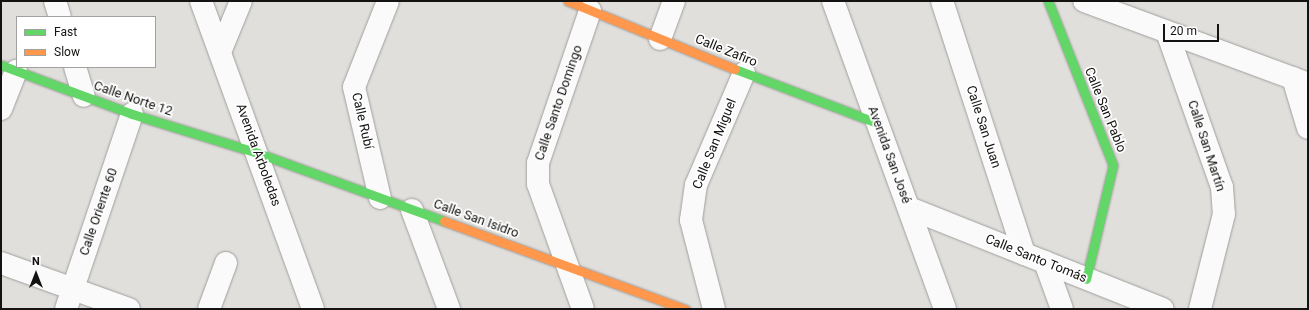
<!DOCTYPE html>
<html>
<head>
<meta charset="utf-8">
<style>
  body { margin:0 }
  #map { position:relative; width:1309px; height:310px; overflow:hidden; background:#e0dfdc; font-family:Roboto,sans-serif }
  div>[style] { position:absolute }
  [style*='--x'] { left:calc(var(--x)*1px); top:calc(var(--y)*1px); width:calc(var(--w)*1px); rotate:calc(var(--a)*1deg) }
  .roads { filter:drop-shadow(0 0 1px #a09f9d) drop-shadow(0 0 1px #a09f9d) }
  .street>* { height:22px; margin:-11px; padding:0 11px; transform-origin:11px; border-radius:11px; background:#fafafa }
  .fast>* { height:9px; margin:-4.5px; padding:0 4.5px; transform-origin:4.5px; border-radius:4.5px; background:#63d668 }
  .slow>* { height:9px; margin:-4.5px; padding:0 4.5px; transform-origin:4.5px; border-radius:4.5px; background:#ff974d }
  span { translate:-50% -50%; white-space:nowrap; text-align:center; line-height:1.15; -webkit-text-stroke:3.5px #fff; paint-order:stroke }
  .street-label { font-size:13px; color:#141311 }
  .frame { position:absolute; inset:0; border:2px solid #141311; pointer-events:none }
  .legend { position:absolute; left:16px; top:16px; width:140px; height:52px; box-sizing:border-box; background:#fff; border:1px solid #a1a1a0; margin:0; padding:5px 7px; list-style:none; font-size:12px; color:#141311 }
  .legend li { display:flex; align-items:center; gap:8px; height:20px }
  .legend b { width:20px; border:1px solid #a1a1a0 }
  .north { position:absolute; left:16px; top:254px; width:40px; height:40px; -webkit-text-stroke:3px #fff; paint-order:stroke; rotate:0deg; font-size:11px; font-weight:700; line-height:16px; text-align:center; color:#141311 }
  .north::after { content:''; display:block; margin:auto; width:14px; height:18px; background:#141311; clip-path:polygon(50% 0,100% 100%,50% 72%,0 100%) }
  .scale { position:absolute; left:1163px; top:24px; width:56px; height:18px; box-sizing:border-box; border:2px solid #141311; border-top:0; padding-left:5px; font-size:12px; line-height:14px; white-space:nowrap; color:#141311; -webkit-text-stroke:3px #fff; paint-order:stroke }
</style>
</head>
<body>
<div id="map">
  <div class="roads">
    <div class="street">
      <div style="--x:55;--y:1;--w:17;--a:73"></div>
      <div style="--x:201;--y:1;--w:328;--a:70"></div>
      <div style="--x:833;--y:1;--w:328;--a:70"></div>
      <div style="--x:942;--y:1;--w:266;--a:72"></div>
      <div style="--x:1084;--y:1;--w:239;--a:20.3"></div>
      <div style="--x:1167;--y:32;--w:164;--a:70.5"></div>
      <div style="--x:1222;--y:187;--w:27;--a:86"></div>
      <div style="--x:1224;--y:214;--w:98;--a:104.2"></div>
      <div style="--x:660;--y:39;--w:40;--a:-69.8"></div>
      <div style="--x:220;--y:52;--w:55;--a:-67.6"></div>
      <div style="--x:75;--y:67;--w:30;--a:73"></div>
      <div style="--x:1293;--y:78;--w:52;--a:73.3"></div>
      <div style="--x:1;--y:109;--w:41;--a:-68.5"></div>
      <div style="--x:380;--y:198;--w:114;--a:-103.2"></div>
      <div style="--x:354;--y:87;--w:92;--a:-68.4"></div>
      <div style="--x:909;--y:208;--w:273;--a:21.7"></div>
      <div style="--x:412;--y:210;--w:106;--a:69.5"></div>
      <div style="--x:1045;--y:262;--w:50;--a:70.1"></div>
      <div style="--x:1;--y:263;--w:136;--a:19.8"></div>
      <div style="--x:66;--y:309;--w:206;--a:-71.3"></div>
      <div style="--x:209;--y:309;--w:49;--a:-69.7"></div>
      <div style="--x:583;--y:309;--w:133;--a:-109.8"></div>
      <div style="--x:538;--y:184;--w:21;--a:-90"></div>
      <div style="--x:538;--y:163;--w:161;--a:-71.1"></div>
      <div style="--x:714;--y:309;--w:92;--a:-104.5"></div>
      <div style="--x:691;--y:220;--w:35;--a:-82"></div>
      <div style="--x:696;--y:185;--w:122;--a:-66.8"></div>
    </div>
    <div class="fast">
      <div style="--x:1048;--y:1;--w:176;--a:68.4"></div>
      <div style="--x:1113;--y:165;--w:117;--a:103.3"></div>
      <div style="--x:1;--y:65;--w:140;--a:20.5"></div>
      <div style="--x:132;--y:114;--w:132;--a:17.2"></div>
      <div style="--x:258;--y:153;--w:198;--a:20.1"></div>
      <div style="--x:735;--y:69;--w:152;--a:20.8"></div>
    </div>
    <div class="slow">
      <div style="--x:568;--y:1;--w:180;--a:22.2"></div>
      <div style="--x:444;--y:221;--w:257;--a:20.1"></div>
    </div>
  </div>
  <div class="street-label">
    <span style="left:726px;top:51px;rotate:22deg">Calle Zafiro</span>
    <span style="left:133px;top:99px;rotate:19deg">Calle Norte 12</span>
    <span style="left:559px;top:103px;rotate:-71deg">Calle Santo Domingo</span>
    <span style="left:1105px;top:110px;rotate:68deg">Calle San Pablo</span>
    <span style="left:362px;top:121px;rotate:77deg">Calle Rubí</span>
    <span style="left:983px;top:127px;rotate:72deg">Calle San Juan</span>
    <span style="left:715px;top:144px;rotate:-68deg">Calle San Miguel</span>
    <span style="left:1206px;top:146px;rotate:72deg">Calle San Martín</span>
    <span style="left:258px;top:155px;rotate:70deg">Avenida Arboledas</span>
    <span style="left:889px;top:155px;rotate:70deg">Avenida San José</span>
    <span style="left:99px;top:212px;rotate:-71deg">Calle Oriente 60</span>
    <span style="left:476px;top:219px;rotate:20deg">Calle San Isidro</span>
    <span style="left:1036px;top:259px;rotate:22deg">Calle Santo Tomás</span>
  </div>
  <div class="frame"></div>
  <ul class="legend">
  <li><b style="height:5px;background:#63d668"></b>Fast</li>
  <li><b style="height:5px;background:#ff974d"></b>Slow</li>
  </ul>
  <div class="north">N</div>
  <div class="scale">20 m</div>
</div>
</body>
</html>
